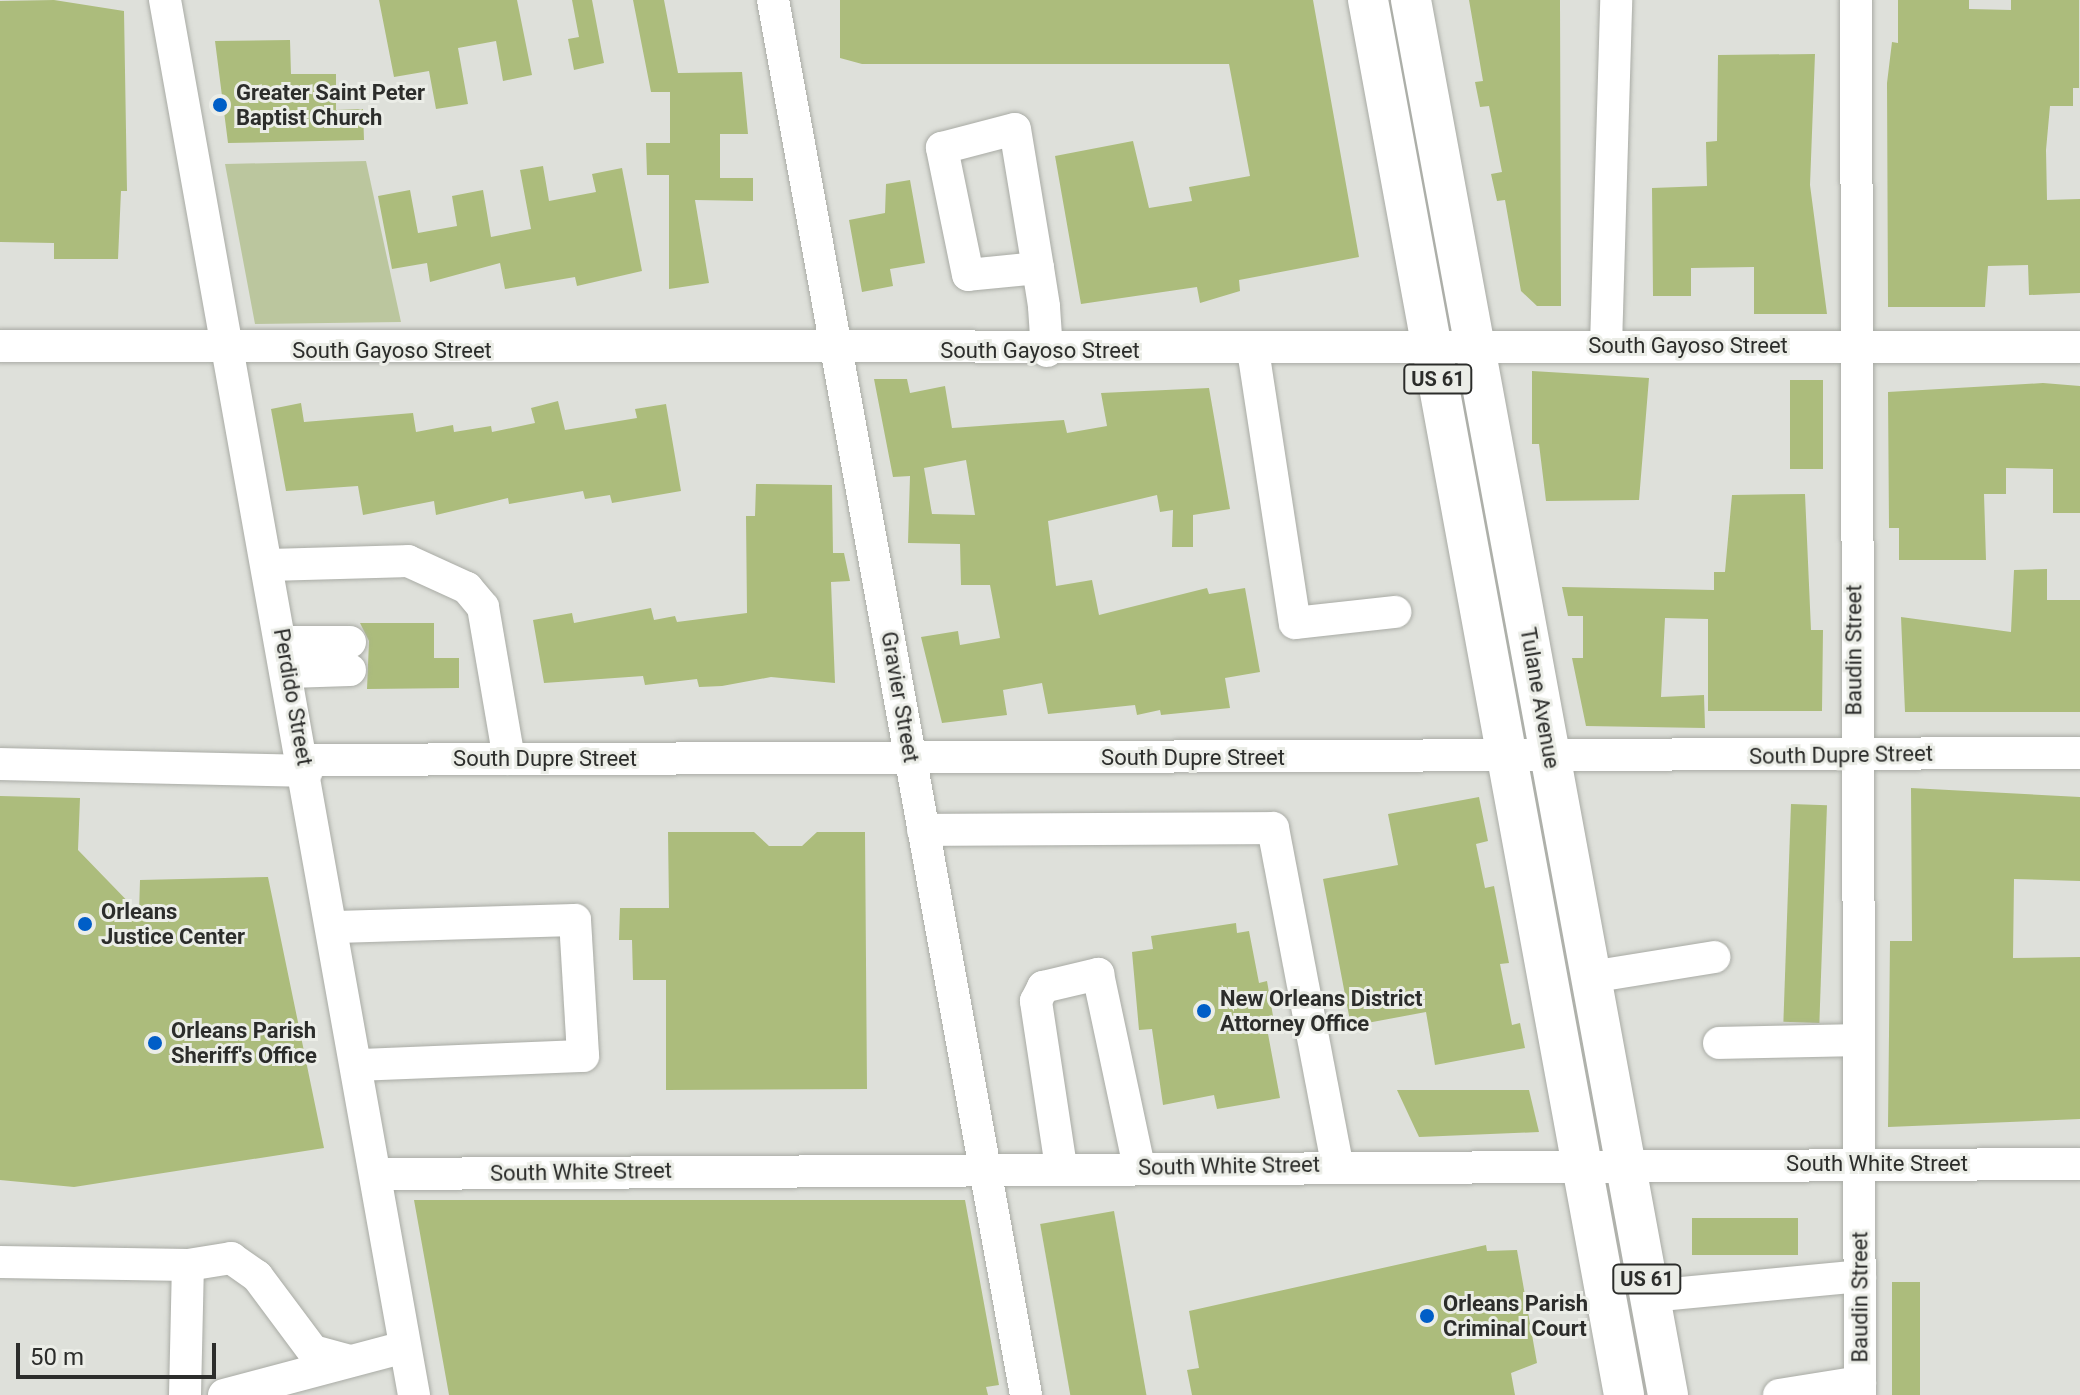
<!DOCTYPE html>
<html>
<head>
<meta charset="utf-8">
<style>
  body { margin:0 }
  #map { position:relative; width:2080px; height:1395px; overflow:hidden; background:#dee0da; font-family:Roboto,sans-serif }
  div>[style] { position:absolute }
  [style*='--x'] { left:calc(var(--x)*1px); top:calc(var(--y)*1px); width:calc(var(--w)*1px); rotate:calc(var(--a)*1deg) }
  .green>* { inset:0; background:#bbc69e }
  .building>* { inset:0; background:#acbc7c; transform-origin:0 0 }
  .roads { filter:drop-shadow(0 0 2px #a9aba5) drop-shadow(0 0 2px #a9aba5) }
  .minor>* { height:32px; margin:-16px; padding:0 16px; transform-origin:16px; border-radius:16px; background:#fff }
  .major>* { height:40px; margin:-20px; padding:0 20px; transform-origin:20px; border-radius:20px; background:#fff }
  .dots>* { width:22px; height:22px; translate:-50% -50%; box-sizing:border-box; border:4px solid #ebede7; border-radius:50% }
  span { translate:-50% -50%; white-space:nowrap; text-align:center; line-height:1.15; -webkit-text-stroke:6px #ebede7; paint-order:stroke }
  .shield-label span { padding:2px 6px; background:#ebede7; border:2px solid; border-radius:6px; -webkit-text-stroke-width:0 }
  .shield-label { font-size:20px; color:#2c2d2b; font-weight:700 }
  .poi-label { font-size:22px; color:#2c2d2b; font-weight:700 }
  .left { translate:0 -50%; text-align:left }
  .street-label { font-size:22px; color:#2c2d2b }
  .scale { position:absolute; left:16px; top:1343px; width:200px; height:36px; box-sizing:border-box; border:4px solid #2c2d2b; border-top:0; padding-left:10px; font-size:24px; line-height:28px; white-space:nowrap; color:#2c2d2b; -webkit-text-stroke:6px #ebede7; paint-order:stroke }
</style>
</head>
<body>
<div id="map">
  <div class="green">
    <div style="clip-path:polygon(366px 161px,401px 322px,255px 324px,225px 164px)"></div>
  </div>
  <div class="building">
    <div style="clip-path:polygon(54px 0,124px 11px,127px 191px,121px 191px,118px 259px,54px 259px,54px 243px,0 242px,0 1px)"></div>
    <div style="clip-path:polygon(379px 0,517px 0,532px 75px,503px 81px,496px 41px,458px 48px,468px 104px,436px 109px,429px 71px,394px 77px)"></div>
    <div style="clip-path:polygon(572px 0,592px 0,604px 63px,574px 70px,568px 39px,579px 37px)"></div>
    <div style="clip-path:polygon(633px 0,664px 0,678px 73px,742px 72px,748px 134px,720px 134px,720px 178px,753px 178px,753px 201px,695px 200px,709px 283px,669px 289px,669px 175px,647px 175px,646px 143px,670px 143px,670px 92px,651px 92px)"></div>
    <div style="clip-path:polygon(840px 0,1313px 0,1359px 257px,1239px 280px,1240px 291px,1200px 303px,1197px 287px,1081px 304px,1055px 156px,1133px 141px,1149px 208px,1192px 201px,1189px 187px,1250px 176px,1229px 64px,862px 64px,840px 58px)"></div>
    <div style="clip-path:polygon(1469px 0,1560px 0,1561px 306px,1537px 306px,1521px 291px,1505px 200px,1497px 201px,1491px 174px,1502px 172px,1489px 106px,1480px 107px,1475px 82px,1483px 81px)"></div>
    <div style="clip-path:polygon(1898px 0,1969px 0,1969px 9px,2011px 10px,2011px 0,2079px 0,2079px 88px,2073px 88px,2073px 106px,2050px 106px,2046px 150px,2047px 200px,2080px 199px,2080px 293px,2029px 295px,2028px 265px,1988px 266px,1985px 307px,1888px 307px,1887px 83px,1892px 42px,1898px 43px)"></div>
    <div style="clip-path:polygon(290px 40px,291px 74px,336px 74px,336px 110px,363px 109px,364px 140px,228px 143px,215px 41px)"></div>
    <div style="clip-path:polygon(1815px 54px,1810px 185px,1827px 314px,1754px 314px,1754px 267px,1691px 268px,1691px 296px,1653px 296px,1652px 188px,1707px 186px,1706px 142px,1717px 141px,1718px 55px)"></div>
    <div style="clip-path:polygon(543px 166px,549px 201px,596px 192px,592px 174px,622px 168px,642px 271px,577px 286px,575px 277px,505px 289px,500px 263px,430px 282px,427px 263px,392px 269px,378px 196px,410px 190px,418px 233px,457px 226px,452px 196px,483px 190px,491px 237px,531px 229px,520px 170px)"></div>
    <div style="clip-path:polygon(910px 180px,925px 263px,890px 269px,893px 286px,862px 292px,849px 220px,885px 213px,886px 184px)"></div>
    <div style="clip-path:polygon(1532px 371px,1649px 378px,1639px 500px,1546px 501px,1539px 444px,1532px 444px)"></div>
    <div style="clip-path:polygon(evenodd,874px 379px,907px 379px,910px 393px,945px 386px,952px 428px,1064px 420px,1067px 433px,1107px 426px,1101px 393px,1209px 388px,1230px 509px,1193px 515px,1193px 547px,1172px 547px,1173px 510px,1160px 512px,1157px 495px,1048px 521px,1056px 586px,1092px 580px,1099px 615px,1207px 588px,1209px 594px,1245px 588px,1260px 672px,1225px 678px,1230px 708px,1161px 715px,1160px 710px,1137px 715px,1135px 705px,1048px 714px,1042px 683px,1003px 690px,1007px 715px,942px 723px,921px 637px,958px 631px,960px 645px,1000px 638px,990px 585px,961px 585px,960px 544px,908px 543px,910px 476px,893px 477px,874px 379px,966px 460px,975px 515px,932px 514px,924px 468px,966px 460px)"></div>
    <div style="left:1790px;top:380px;width:33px;height:89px"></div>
    <div style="clip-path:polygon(2043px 383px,2080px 386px,2080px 513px,2053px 513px,2053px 469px,2006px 468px,2006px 494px,1984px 494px,1986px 560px,1899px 560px,1899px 528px,1889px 528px,1888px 392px)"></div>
    <div style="clip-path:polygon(558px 401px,565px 430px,637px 418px,635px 409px,666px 404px,681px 491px,612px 503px,610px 495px,585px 499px,583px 491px,509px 504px,508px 498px,436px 515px,434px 501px,363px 515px,358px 486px,286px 491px,271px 409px,301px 403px,304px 422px,413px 413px,416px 432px,453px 425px,454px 432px,491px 426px,492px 432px,535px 423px,531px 408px)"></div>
    <div style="clip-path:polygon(756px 484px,832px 485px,833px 553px,844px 553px,850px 581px,831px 582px,835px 683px,771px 677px,722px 686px,699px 687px,697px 679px,645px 685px,643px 676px,544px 683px,533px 620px,572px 613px,574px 623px,651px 608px,654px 620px,675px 616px,677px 622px,747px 613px,746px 516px,755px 516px)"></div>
    <div style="clip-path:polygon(1805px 494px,1811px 630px,1823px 630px,1822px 711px,1708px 711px,1708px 619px,1665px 618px,1661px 697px,1704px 695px,1705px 728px,1586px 726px,1572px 658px,1583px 658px,1583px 616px,1568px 616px,1562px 587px,1714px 590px,1714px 572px,1725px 572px,1732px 495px)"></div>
    <div style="clip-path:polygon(2047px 569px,2047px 600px,2080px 600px,2080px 712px,1905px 712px,1901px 617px,2011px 632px,2014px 570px)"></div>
    <div style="clip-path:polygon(360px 623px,434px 623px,434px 658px,459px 658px,459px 688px,367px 689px,369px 641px)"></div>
    <div style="clip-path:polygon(1911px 788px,2080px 797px,2080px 881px,2014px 879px,2013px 958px,2080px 957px,2080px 1119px,1888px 1127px,1890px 941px,1912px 941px)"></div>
    <div style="clip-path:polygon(0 796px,80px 798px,78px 850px,139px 913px,140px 880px,268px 877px,324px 1148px,74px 1187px,0 1180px)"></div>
    <div style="clip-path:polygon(1479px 797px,1488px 841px,1476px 844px,1485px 888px,1494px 886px,1509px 963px,1500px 964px,1512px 1025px,1520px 1023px,1525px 1048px,1435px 1065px,1426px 1012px,1351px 1026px,1323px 879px,1398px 865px,1388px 814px)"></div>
    <div style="left:1791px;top:804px;width:36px;height:218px;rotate:2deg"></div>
    <div style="clip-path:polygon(668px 832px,754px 832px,769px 846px,802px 846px,817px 832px,865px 832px,867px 1089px,666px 1090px,666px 980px,633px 980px,632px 940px,619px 940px,620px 908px,669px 908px)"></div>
    <div style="clip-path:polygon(1236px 923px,1237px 933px,1249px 931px,1259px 983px,1267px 981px,1273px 1016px,1265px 1018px,1280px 1098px,1217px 1109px,1214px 1095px,1163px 1105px,1152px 1029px,1139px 1030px,1132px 952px,1153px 949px,1151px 936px)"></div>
    <div style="clip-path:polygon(1397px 1090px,1529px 1090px,1539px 1132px,1419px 1137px)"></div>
    <div style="clip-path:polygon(414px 1200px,965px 1200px,999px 1385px,986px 1387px,988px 1395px,449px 1395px)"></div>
    <div style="left:1114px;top:1211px;width:187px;height:75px;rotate:80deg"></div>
    <div style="left:1798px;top:1218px;width:37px;height:106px;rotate:90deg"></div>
    <div style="clip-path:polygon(1486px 1245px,1487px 1251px,1517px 1250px,1537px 1363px,1511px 1373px,1515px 1395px,1192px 1395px,1187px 1370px,1199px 1368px,1189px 1311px)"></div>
    <div style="left:1892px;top:1282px;width:28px;height:113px"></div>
  </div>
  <div class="roads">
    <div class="minor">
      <div style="--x:165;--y:0;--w:1417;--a:79.88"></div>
      <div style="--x:773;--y:0;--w:1418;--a:79.72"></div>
      <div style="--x:1856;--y:0;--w:1395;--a:89.84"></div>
      <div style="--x:1038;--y:268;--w:70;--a:174.3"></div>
      <div style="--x:968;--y:275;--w:130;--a:-101.6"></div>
      <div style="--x:942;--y:148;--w:75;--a:-14.6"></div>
      <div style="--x:1015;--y:129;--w:141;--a:80.6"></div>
      <div style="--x:1038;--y:268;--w:39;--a:81"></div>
      <div style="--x:1044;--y:307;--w:44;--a:86.1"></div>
      <div style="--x:0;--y:346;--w:2080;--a:0.03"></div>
      <div style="--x:1606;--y:346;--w:346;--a:-88.3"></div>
      <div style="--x:1253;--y:350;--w:276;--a:81.3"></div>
      <div style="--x:1295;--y:623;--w:101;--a:-6.3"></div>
      <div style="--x:269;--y:565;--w:139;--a:-1.6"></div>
      <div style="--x:408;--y:561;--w:65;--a:24.6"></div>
      <div style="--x:467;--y:588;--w:25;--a:50"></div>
      <div style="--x:483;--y:607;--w:154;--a:80.3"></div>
      <div style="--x:284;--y:642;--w:66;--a:0"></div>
      <div style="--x:289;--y:672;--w:61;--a:-1.9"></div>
      <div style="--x:305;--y:760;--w:1775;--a:-0.23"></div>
      <div style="--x:0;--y:764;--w:307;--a:1.3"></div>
      <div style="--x:923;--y:830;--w:350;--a:-0.3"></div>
      <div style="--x:1273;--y:828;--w:343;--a:79.2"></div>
      <div style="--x:335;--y:927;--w:240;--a:-1.7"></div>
      <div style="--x:575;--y:920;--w:136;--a:86.6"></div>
      <div style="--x:583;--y:1056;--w:224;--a:177.7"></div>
      <div style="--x:1591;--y:977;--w:125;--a:-9.2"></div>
      <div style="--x:1719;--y:1043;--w:139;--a:-1.2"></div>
      <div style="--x:1061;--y:1167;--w:168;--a:-98.6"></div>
      <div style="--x:1036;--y:1001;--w:16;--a:-63"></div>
      <div style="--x:1043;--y:987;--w:57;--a:-13.3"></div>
      <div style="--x:1098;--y:974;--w:197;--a:78"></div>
      <div style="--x:378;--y:1174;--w:1702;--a:-0.34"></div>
      <div style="--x:0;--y:1262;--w:188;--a:0.9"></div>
      <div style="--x:188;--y:1265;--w:44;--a:-9.2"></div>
      <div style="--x:231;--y:1258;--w:32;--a:35"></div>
      <div style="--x:257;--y:1276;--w:94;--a:53.3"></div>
      <div style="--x:313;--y:1351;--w:38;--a:15"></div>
      <div style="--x:1650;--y:1296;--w:211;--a:-5.4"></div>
      <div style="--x:185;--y:1395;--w:130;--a:-88.7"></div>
      <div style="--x:224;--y:1395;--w:186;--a:-14.9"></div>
      <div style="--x:1779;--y:1395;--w:82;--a:-9.1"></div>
    </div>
    <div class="major">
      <div style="--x:1368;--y:0;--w:1418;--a:79.6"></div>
      <div style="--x:1411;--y:0;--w:1418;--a:79.56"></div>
    </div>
  </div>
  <div class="dots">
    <div style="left:220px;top:105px;background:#005ec7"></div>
    <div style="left:85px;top:924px;background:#005ec7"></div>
    <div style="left:1204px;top:1011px;background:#005ec7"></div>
    <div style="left:155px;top:1043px;background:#005ec7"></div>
    <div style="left:1427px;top:1316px;background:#005ec7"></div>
  </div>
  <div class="shield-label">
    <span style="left:1438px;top:379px">US 61</span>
    <span style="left:1647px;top:1279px">US 61</span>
  </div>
  <div class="poi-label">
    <span class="left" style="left:236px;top:105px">Greater Saint Peter<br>Baptist Church</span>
    <span class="left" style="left:101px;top:924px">Orleans<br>Justice Center</span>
    <span class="left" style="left:1220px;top:1011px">New Orleans District<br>Attorney Office</span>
    <span class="left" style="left:171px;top:1043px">Orleans Parish<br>Sheriff's Office</span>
    <span class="left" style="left:1443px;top:1316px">Orleans Parish<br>Criminal Court</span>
  </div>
  <div class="street-label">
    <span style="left:1688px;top:346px">South Gayoso Street</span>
    <span style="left:392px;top:351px">South Gayoso Street</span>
    <span style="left:1040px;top:351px">South Gayoso Street</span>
    <span style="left:1854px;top:650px;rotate:-90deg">Baudin Street</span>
    <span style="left:293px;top:697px;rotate:80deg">Perdido Street</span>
    <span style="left:900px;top:697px;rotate:80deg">Gravier Street</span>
    <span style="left:1540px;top:698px;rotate:80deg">Tulane Avenue</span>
    <span style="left:1841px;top:755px;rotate:-1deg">South Dupre Street</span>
    <span style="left:1193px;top:758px">South Dupre Street</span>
    <span style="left:545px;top:759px">South Dupre Street</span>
    <span style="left:1877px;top:1164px">South White Street</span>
    <span style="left:1229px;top:1166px;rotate:-1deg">South White Street</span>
    <span style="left:581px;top:1172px;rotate:-1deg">South White Street</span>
    <span style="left:1860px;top:1297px;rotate:-90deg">Baudin Street</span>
  </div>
  <div class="scale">50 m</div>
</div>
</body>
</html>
